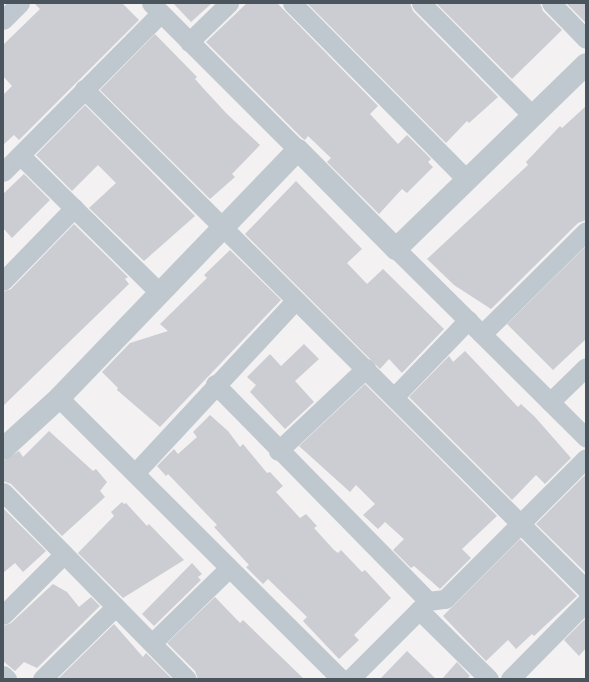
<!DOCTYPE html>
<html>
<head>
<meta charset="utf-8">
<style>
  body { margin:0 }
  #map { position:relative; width:589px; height:682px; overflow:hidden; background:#f3f1f1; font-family:"Open Sans",sans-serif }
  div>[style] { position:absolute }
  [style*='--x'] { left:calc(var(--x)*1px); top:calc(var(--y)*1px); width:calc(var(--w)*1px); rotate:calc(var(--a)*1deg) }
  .building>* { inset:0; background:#cbcdd3 }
  .minor>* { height:19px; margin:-9.5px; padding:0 9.5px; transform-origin:9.5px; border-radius:9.5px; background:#bfc8ce }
  .tertiary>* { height:22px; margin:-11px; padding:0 11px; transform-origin:11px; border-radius:11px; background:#bfc8ce }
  span { translate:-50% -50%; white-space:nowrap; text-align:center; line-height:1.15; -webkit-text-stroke:3.5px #fff; paint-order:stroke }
  .frame { position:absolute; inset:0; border:4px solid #49545d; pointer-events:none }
</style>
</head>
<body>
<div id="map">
  <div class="building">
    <div style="clip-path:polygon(34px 3px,122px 3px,139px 20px,19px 140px,14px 135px,3px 145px,3px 95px,12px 86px,3px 76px,3px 45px,40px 9px)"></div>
    <div style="clip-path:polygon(173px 3px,212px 3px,191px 22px)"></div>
    <div style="clip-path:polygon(247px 3px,277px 3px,378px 106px,370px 114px,398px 144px,407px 135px,431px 159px,428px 162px,433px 167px,407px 193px,402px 189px,379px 214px,327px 162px,331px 158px,308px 136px,305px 140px,302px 138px,206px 42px)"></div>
    <div style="clip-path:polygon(307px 3px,410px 3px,413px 11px,498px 97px,469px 123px,467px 121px,446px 143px)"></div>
    <div style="clip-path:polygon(436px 3px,540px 3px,543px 11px,562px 30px,512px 79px)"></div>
    <div style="clip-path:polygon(566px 3px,586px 3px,586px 23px)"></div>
    <div style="clip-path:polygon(155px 34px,197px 77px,195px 79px,203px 88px,227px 114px,260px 145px,232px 174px,235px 177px,210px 199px,100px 90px)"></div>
    <div style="clip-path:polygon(85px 105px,195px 216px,144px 261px,89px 208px,116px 183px,98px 165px,72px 191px,36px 155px)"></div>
    <div style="clip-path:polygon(586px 106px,586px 220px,578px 223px,491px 309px,454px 285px,427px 259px,528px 165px,526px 162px,560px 126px,562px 128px)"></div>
    <div style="clip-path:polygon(24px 174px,50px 200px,12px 238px,3px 228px,3px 194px)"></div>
    <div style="clip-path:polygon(296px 181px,362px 249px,347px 263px,367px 284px,383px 269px,444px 329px,402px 373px,389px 359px,380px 369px,245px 234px)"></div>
    <div style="clip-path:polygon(74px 224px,128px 277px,125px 279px,129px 284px,3px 406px,3px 292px,11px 289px)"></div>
    <div style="clip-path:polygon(586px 246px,586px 339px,553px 370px,507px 324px)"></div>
    <div style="clip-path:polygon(230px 250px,281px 300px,160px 427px,117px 390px,118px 388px,102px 372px,130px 343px,168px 331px,160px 324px,207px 278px,204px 275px)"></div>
    <div style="clip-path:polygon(304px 344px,319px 359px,295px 381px,314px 402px,285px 429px,250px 392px,256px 385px,247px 377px,270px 354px,281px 366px)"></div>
    <div style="clip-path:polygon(465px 351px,518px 407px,521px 404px,535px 417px,571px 458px,545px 484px,536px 475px,512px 500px,409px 397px,449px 356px,453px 362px)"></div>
    <div style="clip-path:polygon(365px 384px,497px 516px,462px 549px,471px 558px,440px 589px,414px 566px,411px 568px,393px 550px,404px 539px,385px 522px,378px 529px,363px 515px,375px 504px,356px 485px,350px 492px,299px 446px)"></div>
    <div style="clip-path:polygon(210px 415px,228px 431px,240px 447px,243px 444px,267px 473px,270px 472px,283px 486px,276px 492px,300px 518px,306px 514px,317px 526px,314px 528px,334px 550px,338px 553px,341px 550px,362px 572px,365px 570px,391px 598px,354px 635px,359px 640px,339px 659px,303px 621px,307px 617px,268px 579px,263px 584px,246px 567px,249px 565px,214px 527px,217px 525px,168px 474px,166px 476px,157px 466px,174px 449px,178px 454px,197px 437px,193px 432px)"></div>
    <div style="clip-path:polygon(49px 431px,93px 471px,96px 469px,107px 482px,100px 491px,105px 497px,62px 536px,11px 484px,3px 481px,3px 461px,19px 451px,23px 457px)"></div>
    <div style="clip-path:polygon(586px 474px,586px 573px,536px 524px)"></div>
    <div style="clip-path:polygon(122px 502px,124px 504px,126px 503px,147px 526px,149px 524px,184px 560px,123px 598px,78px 553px,114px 516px,111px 512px)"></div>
    <div style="clip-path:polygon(3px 508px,46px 551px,23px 572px,15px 563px,3px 573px)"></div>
    <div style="clip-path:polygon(520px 539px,577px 596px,534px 636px,532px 634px,516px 649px,508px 640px,486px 661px,443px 616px)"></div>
    <div style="clip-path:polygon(192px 563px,202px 574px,198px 577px,201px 580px,154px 626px,142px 614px)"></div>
    <div style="clip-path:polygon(53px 584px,67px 592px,79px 607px,91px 597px,100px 606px,37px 668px,24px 662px,15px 671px,3px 661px,3px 626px,11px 623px)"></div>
    <div style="clip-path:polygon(215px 597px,240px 623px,243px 620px,304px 679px,198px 679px,195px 671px,167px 643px)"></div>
    <div style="clip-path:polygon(586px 618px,586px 648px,579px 656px,564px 640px)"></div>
    <div style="clip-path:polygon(114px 624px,143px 657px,146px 653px,172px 679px,58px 679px)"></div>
    <div style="clip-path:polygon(407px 651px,436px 679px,380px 679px)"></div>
    <div style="clip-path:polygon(457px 662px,470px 676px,467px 679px,442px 679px)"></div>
  </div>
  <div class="minor">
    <div style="--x:151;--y:3;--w:208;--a:45"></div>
    <div style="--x:292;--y:3;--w:249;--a:45.3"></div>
    <div style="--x:421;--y:3;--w:159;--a:45.3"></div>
    <div style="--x:551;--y:3;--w:50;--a:45.8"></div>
    <div style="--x:3;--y:20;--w:24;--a:-45"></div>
    <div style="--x:189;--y:42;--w:56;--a:-44.3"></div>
    <div style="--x:84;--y:89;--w:709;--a:44.89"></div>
    <div style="--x:20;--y:155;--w:195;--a:44.6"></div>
    <div style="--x:3;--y:172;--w:224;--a:-45.2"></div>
    <div style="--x:396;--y:249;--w:268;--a:44.8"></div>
    <div style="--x:3;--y:281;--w:102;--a:-45.8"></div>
    <div style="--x:482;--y:334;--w:146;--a:-44.7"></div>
    <div style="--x:215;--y:384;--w:304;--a:45.5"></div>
    <div style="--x:428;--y:601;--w:110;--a:135"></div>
    <div style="--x:394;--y:397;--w:107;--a:-46.1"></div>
    <div style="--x:59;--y:398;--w:398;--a:44.9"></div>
    <div style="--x:550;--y:402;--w:50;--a:-44.2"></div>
    <div style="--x:278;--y:451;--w:121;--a:-43.3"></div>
    <div style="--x:135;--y:473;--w:236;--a:-47.1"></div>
    <div style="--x:3;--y:492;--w:262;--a:45.5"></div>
    <div style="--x:428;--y:601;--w:17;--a:-7"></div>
    <div style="--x:445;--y:599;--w:199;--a:-45"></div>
    <div style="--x:419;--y:610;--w:98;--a:44.6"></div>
    <div style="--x:3;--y:615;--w:86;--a:-45"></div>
    <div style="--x:152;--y:643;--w:107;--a:-44.2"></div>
    <div style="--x:3;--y:675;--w:6;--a:45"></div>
    <div style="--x:42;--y:679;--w:103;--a:-44.6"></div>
    <div style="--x:510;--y:679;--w:108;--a:-45.4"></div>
  </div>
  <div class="tertiary">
    <div style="--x:3;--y:449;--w:76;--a:-42.3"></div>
    <div style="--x:59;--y:398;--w:344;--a:-46.1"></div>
    <div style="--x:298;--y:150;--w:139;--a:45.3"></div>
    <div style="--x:396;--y:249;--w:265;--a:-44.2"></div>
  </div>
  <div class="frame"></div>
</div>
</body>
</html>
